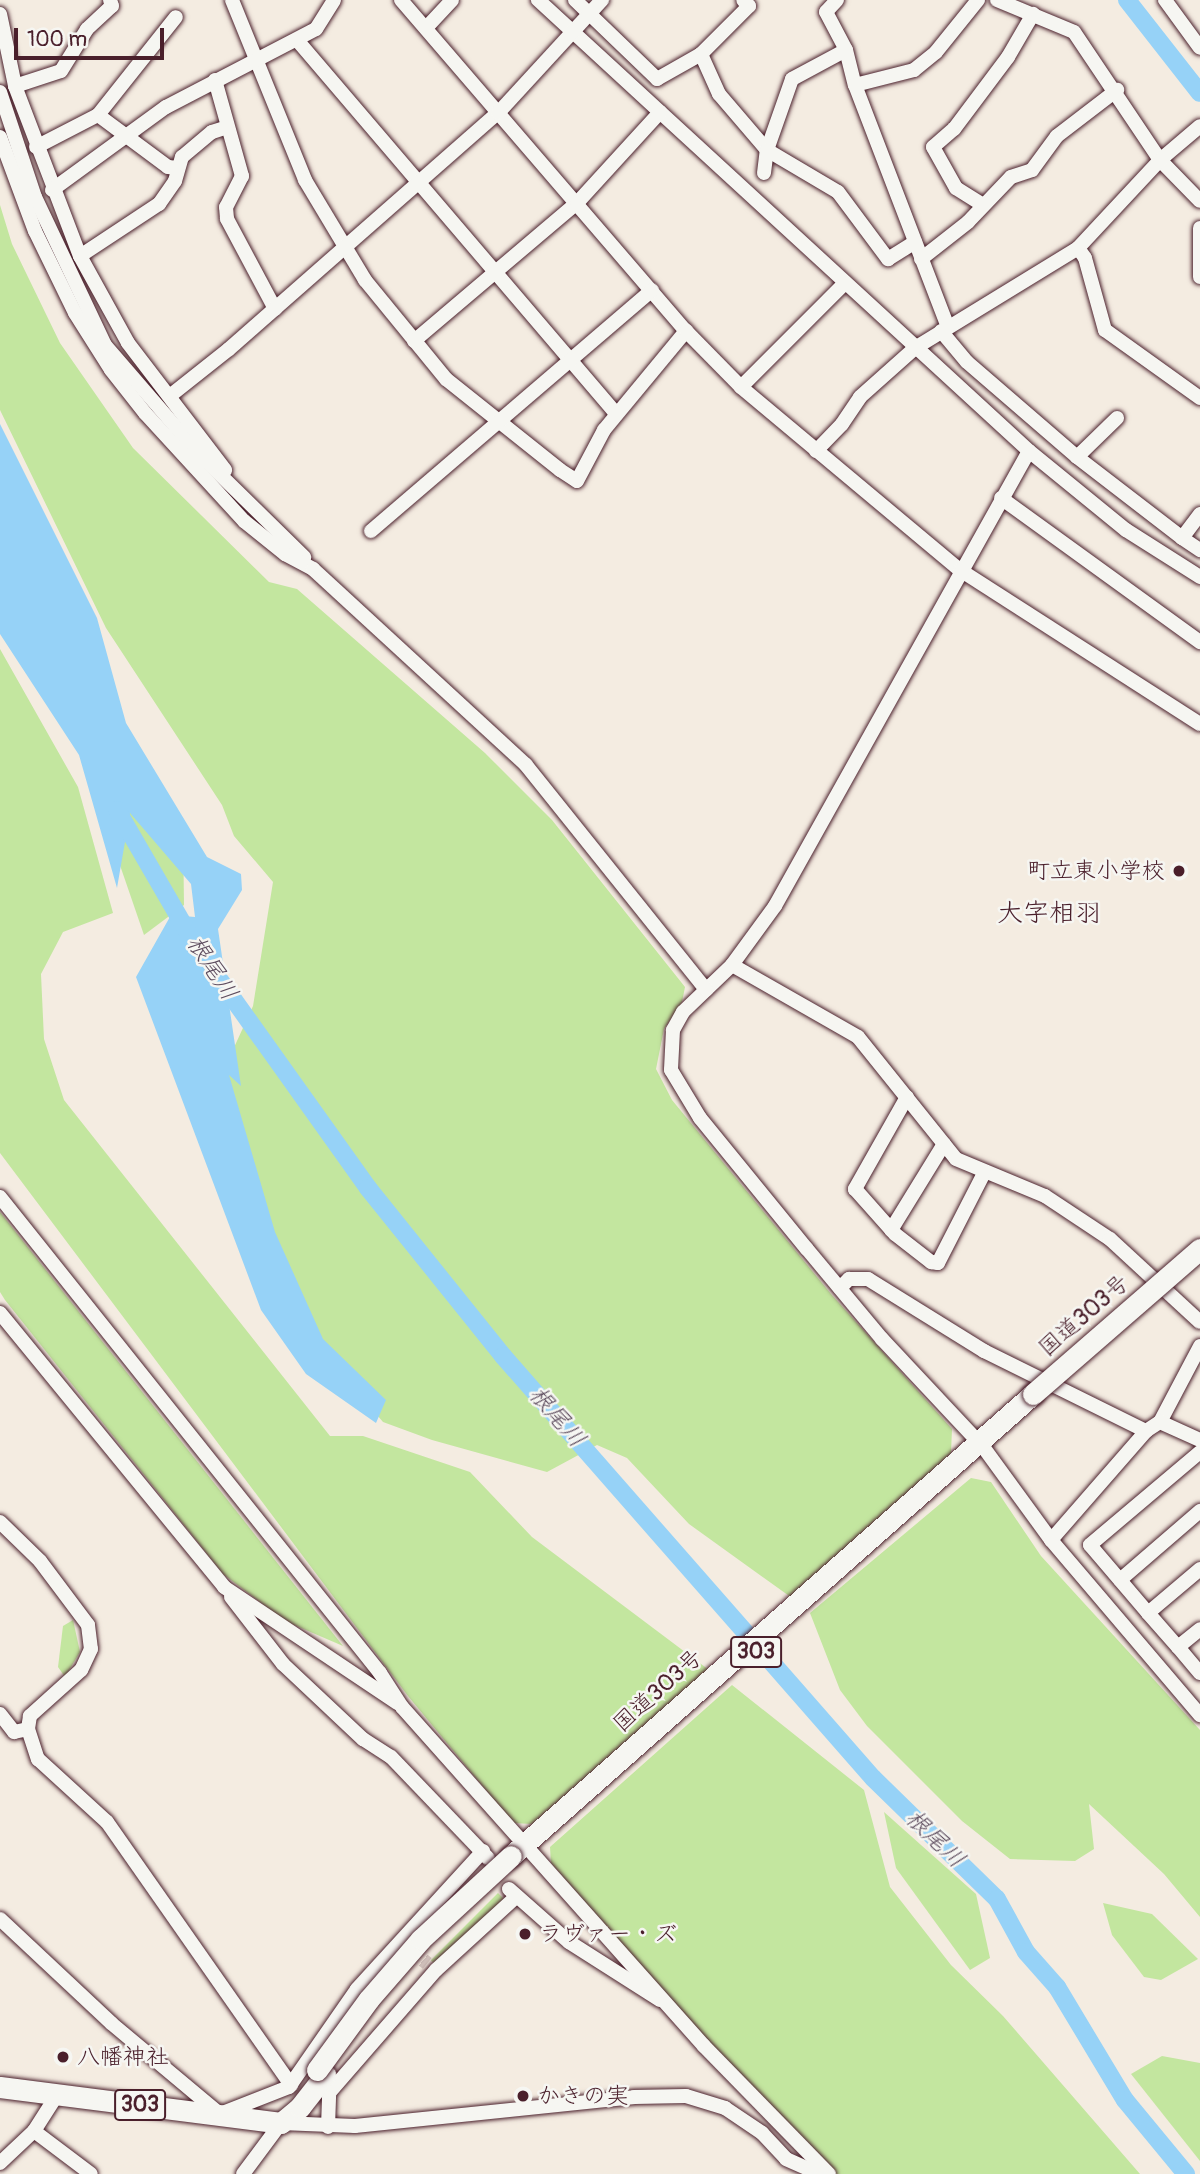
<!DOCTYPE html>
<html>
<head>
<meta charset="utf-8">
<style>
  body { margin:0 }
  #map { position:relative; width:1200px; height:2174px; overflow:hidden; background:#f4ece1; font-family:Pangolin,"Klee One",sans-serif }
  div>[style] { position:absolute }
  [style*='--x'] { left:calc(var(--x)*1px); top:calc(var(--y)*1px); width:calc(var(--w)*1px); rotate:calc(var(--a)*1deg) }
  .green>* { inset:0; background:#c3e69f; transform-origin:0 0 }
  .water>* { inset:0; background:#96d2f7 }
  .river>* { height:18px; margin:-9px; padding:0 9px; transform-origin:9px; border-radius:9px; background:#96d2f7 }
  .minor-tunnel>* { height:14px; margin-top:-7px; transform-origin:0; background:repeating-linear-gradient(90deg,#d2c3bd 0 14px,transparent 0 21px) }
  .roads { filter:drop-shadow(0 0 2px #4a1f2b) drop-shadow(0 0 2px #4a1f2b) }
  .minor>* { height:14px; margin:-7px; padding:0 7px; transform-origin:7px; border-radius:7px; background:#f6f6f2 }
  .highway>* { height:21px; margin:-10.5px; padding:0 10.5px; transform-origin:10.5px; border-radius:10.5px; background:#f6f6f2 }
  .bridges { filter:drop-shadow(0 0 2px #4a1f2b) drop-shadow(0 0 2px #4a1f2b) }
  .highway-bridge>* { height:21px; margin:-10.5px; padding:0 10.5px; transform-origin:10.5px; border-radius:10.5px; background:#f6f6f2 }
  .dots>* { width:19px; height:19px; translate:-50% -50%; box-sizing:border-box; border:4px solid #f6f6f2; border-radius:50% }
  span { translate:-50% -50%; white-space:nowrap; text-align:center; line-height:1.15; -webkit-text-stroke:5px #f6f6f2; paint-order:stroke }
  .shield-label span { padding:2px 5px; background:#f6f6f2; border:2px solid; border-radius:5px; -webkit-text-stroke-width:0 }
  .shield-label { font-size:21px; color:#4a1f2b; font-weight:700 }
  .poi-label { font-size:23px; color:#4a1f2b }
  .right { translate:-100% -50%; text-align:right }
  .left { translate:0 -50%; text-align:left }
  .street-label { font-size:23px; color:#4a1f2b }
  .water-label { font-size:24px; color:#5d4c5e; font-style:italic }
  .quarter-label { font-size:26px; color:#4a1f2b }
  .scale { position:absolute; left:14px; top:28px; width:150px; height:32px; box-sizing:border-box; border:4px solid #4a1f2b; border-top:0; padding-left:9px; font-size:21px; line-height:24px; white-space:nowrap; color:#4a1f2b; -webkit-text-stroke:5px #f6f6f2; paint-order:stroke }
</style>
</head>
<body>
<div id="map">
  <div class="green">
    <div style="clip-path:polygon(0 205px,12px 244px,60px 343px,133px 448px,269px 582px,297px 589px,485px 753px,552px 820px,685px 987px,682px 1002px,664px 1029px,656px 1069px,672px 1100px,831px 1294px,952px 1429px,951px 1453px,792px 1598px,689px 1524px,627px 1458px,597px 1445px,547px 1472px,432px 1440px,383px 1422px,303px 1328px,215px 1089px,253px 1006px,273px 882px,234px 836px,222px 805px,106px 628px,0 410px)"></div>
    <div style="clip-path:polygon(0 649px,78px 787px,113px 913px,63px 932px,41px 974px,44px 1039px,64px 1100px,330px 1436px,363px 1436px,470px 1472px,532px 1537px,709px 1670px,532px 1824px,513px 1823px,408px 1696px,0 1153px)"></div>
    <div style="clip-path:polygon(115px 755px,183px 829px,184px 905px,144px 935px,102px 813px)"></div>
    <div style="clip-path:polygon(0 1212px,343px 1646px,285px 1621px,223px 1574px,5px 1300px,0 1292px)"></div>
    <div style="clip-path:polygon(971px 1478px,991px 1482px,1041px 1556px,1200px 1730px,1200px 1917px,1164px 1874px,1089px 1804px,1094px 1849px,1075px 1861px,1010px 1859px,962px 1821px,867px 1726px,840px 1690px,810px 1613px)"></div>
    <div style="clip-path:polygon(73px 1620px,80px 1652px,65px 1677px,58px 1667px,63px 1626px)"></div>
    <div style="clip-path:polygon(732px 1685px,864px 1790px,890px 1887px,951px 1965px,1003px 2016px,1140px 2174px,834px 2174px,718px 2054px,551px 1863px,550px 1847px)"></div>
    <div style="clip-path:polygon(884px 1812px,976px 1894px,990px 1958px,970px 1970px,896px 1868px)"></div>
    <div style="left:498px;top:1893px;width:8px;height:95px;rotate:45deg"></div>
    <div style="clip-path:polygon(1103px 1903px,1152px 1914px,1198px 1959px,1161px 1980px,1144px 1977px,1112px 1935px)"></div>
    <div style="clip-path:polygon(1162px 2056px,1200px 2063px,1200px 2161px,1131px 2074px)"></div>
  </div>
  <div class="water">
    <div style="clip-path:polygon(0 424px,97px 618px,126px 723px,207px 857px,241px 874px,242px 890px,218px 929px,241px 1086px,229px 1075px,275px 1232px,323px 1339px,386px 1400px,376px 1423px,306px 1374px,261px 1310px,136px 977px,171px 915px,195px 917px,191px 884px,130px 813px,117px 888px,79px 755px,0 634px)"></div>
  </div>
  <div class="river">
    <div style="--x:1127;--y:0;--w:118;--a:51.9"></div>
    <div style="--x:117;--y:810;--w:143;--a:59.9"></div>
    <div style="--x:214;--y:972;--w:265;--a:54.5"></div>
    <div style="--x:368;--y:1188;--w:216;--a:51.2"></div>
    <div style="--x:503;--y:1356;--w:561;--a:48.76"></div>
    <div style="--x:873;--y:1778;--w:173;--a:44.3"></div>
    <div style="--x:997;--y:1899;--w:60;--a:61.3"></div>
    <div style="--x:1026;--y:1952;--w:47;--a:48.5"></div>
    <div style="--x:1057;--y:1987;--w:132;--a:59"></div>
    <div style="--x:1125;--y:2100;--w:96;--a:50.5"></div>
  </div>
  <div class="minor-tunnel">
    <div style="--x:407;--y:1947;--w:26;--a:39"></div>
  </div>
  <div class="roads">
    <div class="minor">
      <div style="--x:232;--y:0;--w:194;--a:67.9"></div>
      <div style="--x:305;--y:180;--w:117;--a:59"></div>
      <div style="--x:365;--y:280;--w:128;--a:50.7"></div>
      <div style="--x:446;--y:379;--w:146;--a:38.6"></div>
      <div style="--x:560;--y:470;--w:20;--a:33"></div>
      <div style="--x:577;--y:481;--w:58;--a:-62.1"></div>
      <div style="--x:604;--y:430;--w:129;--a:-50.4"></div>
      <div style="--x:401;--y:0;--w:437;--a:49.3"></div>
      <div style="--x:686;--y:331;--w:78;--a:45.5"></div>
      <div style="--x:741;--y:387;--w:285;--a:39.9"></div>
      <div style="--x:960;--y:570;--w:285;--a:32.7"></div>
      <div style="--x:575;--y:0;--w:114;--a:43.9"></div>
      <div style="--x:657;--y:79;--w:51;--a:-29.6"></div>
      <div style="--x:701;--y:54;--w:68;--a:-45"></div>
      <div style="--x:749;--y:6;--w:8;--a:-135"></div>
      <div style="--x:837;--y:0;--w:16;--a:133"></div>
      <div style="--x:826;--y:12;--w:43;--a:62.2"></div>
      <div style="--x:846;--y:50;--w:36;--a:76"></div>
      <div style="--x:855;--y:85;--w:259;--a:69"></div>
      <div style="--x:997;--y:0;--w:83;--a:22.6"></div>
      <div style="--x:1074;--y:32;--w:154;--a:56.1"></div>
      <div style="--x:1160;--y:160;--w:57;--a:45.7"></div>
      <div style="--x:1165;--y:0;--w:59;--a:53.9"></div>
      <div style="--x:0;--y:14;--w:74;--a:78.2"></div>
      <div style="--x:15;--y:86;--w:182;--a:69.1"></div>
      <div style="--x:80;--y:256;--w:95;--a:-33.4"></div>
      <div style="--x:159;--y:204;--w:28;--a:-55"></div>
      <div style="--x:175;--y:181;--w:25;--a:-74"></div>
      <div style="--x:182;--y:157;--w:39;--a:-40"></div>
      <div style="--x:212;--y:132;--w:16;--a:-18"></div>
      <div style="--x:426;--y:28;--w:38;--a:-47"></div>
      <div style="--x:297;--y:40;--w:491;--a:49.5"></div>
      <div style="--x:701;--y:54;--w:44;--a:65.8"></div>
      <div style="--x:719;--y:94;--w:74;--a:49.4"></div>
      <div style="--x:767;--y:150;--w:75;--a:-70.6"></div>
      <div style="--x:792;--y:79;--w:61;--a:-28.2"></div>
      <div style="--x:215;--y:80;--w:100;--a:74.3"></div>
      <div style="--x:242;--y:176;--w:35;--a:117"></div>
      <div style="--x:226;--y:207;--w:12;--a:85"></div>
      <div style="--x:227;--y:219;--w:102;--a:61.9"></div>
      <div style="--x:855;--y:85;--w:61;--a:-14.3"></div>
      <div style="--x:914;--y:70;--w:28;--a:-39"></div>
      <div style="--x:936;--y:52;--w:67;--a:-51.1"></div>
      <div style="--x:15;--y:86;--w:48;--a:-18.1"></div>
      <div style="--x:61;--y:71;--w:49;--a:-58.2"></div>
      <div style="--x:87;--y:29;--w:34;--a:-43"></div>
      <div style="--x:112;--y:6;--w:6;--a:-108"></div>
      <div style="--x:0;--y:92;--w:111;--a:71.6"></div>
      <div style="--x:35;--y:197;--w:164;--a:64.7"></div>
      <div style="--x:105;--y:345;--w:145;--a:49.2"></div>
      <div style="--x:200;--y:455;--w:146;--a:44.4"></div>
      <div style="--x:660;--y:112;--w:501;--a:42.57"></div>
      <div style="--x:1029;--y:451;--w:521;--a:119.17"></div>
      <div style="--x:775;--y:906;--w:73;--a:126.1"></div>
      <div style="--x:732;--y:965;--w:68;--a:136.2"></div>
      <div style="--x:683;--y:1012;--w:21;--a:119"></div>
      <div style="--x:673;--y:1030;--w:40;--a:92.9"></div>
      <div style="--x:671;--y:1070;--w:56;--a:58.9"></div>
      <div style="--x:700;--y:1118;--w:169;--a:50.8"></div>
      <div style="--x:807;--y:1249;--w:117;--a:50.2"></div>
      <div style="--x:882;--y:1339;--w:149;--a:46.9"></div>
      <div style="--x:984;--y:1448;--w:114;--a:53.9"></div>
      <div style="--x:1051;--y:1540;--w:230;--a:49.6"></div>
      <div style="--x:98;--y:115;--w:87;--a:36.6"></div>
      <div style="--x:168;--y:167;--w:10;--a:6"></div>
      <div style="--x:0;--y:137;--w:100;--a:69.6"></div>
      <div style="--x:35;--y:231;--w:91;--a:64"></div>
      <div style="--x:75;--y:313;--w:67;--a:57.7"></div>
      <div style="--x:111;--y:370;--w:55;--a:51.7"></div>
      <div style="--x:145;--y:413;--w:147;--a:47.5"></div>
      <div style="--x:244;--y:521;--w:53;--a:38.8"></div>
      <div style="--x:285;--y:554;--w:32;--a:28"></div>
      <div style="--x:313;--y:569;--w:289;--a:42.6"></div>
      <div style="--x:526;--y:765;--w:288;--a:51.3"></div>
      <div style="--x:36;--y:147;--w:70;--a:-27.3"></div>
      <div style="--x:98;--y:115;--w:125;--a:-51.5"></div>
      <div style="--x:764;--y:173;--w:23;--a:-83"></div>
      <div style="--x:767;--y:150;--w:82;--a:30.6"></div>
      <div style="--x:838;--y:192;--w:84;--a:53.3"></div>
      <div style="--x:888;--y:259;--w:32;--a:-32"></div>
      <div style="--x:52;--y:190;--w:141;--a:-36.1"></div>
      <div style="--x:166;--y:107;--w:169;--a:-27.5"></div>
      <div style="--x:316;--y:29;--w:34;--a:-58"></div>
      <div style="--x:983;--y:205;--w:32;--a:-148"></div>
      <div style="--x:956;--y:188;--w:47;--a:-119.3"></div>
      <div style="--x:933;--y:147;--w:28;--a:-41"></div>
      <div style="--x:954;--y:129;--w:90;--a:-53.1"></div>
      <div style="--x:1008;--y:57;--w:50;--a:-59.8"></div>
      <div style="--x:1200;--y:228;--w:49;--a:90"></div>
      <div style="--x:1078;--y:248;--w:12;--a:55"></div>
      <div style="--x:1085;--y:258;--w:75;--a:74.5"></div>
      <div style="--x:1105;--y:330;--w:117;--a:35.6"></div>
      <div style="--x:80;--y:256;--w:99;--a:61.1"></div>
      <div style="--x:128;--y:343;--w:160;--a:52.6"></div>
      <div style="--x:921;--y:259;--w:60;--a:-38.2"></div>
      <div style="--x:968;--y:222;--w:62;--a:-46.3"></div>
      <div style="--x:1011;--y:177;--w:22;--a:-18"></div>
      <div style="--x:1032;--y:170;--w:42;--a:-53.7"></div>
      <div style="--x:1057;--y:136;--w:76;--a:-37.5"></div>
      <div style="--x:941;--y:331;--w:40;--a:50"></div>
      <div style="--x:967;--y:362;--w:145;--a:40.8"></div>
      <div style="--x:1077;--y:457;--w:56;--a:-44.3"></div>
      <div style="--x:414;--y:341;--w:214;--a:-40.3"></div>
      <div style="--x:577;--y:203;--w:123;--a:-47.6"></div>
      <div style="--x:660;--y:112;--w:166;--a:-137.4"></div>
      <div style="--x:741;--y:387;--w:147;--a:-45"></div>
      <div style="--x:171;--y:395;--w:74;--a:-38.4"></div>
      <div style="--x:229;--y:349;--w:358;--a:-41.3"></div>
      <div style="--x:498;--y:113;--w:154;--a:-47.4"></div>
      <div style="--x:816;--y:451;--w:37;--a:-46"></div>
      <div style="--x:842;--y:424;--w:32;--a:-56"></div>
      <div style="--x:860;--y:397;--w:74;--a:-41.7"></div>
      <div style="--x:915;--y:348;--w:191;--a:-31.5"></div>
      <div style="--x:1078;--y:248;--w:120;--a:-47"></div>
      <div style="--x:1160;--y:160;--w:52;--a:-40.4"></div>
      <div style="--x:1029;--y:451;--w:125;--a:39.2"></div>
      <div style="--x:1126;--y:530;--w:88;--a:32.4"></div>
      <div style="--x:1077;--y:457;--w:133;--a:37.6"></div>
      <div style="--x:1182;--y:538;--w:30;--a:-53"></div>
      <div style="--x:1001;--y:498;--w:246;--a:35.9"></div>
      <div style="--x:371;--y:531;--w:370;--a:-40.6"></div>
      <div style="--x:1182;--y:538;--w:22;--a:34"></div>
      <div style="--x:732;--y:965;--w:145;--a:29.7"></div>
      <div style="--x:858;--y:1037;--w:156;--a:51.2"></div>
      <div style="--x:956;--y:1159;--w:96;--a:22.6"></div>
      <div style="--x:1045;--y:1196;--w:78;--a:33.5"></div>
      <div style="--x:1110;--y:1239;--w:122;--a:42.7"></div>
      <div style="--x:907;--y:1097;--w:106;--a:119.5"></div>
      <div style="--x:855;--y:1189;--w:60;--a:48.4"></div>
      <div style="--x:895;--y:1234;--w:46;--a:37.9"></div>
      <div style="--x:931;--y:1262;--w:7;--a:8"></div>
      <div style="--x:938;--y:1263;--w:101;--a:-62.9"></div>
      <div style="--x:0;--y:1197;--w:609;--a:51.4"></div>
      <div style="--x:380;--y:1673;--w:40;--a:57.1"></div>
      <div style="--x:402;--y:1707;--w:454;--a:48.3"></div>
      <div style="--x:704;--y:2046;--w:179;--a:45.7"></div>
      <div style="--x:891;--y:1230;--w:101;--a:-58.4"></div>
      <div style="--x:840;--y:1288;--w:13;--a:-45"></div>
      <div style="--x:849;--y:1279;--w:19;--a:0"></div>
      <div style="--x:868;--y:1279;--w:137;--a:31.8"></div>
      <div style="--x:984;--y:1351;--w:181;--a:26.3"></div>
      <div style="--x:0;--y:1313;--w:354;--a:50.7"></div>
      <div style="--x:224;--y:1587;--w:208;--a:33.8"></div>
      <div style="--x:1160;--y:1422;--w:86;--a:-62.2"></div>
      <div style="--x:1200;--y:1452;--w:144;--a:139.8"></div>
      <div style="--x:1090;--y:1545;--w:89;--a:49.5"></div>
      <div style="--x:1148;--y:1613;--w:68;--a:-40.2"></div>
      <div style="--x:0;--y:1522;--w:56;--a:44.3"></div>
      <div style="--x:40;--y:1561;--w:80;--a:53.1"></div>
      <div style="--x:88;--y:1625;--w:24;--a:83"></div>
      <div style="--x:91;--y:1649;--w:23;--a:115"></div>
      <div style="--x:81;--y:1670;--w:69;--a:138"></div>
      <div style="--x:30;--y:1716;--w:13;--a:99"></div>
      <div style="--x:28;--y:1729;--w:32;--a:72"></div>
      <div style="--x:38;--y:1759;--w:93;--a:42.4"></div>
      <div style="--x:107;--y:1822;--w:321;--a:55"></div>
      <div style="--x:1051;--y:1540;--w:145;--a:-48.9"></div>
      <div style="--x:1146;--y:1431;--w:17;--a:-33"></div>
      <div style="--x:1160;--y:1422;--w:44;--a:24.2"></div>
      <div style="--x:1120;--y:1580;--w:106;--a:-40.8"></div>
      <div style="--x:231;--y:1597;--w:85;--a:52.2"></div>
      <div style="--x:283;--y:1664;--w:110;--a:43.2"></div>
      <div style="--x:363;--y:1739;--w:33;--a:33"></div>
      <div style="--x:391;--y:1757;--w:140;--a:46.2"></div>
      <div style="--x:1148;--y:1613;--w:45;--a:48.6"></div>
      <div style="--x:1178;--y:1647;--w:28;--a:-39"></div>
      <div style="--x:1178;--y:1647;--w:34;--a:50"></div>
      <div style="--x:0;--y:1714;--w:23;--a:52"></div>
      <div style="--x:14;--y:1732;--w:14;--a:-12"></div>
      <div style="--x:509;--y:1889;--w:80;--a:41.5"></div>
      <div style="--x:569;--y:1942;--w:108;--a:32.5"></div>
      <div style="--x:0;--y:1919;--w:152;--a:43.1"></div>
      <div style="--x:111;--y:2023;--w:142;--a:39.9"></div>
      <div style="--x:220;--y:2114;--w:74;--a:-21.4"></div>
      <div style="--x:289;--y:2087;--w:119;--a:-55.2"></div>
      <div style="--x:357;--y:1989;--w:187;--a:-47.6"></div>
      <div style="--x:328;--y:2127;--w:34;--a:-88"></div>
      <div style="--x:329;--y:2093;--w:163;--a:-49"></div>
      <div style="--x:436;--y:1970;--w:108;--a:-42.4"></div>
      <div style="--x:34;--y:2131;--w:71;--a:37"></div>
      <div style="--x:0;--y:2163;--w:47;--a:-43.3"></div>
      <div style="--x:34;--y:2131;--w:43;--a:-57.4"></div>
      <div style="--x:243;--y:2174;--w:64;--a:-53.3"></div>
      <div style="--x:281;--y:2123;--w:74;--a:2.3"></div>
      <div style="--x:355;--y:2126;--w:281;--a:-5.9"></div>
      <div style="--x:634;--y:2097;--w:52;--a:-1.1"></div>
      <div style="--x:686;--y:2096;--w:41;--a:17.1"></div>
      <div style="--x:725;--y:2108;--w:45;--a:34"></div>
      <div style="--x:762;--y:2133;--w:35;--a:47"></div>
      <div style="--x:786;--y:2159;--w:36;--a:24"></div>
    </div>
    <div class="highway">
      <div style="--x:511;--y:1856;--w:697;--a:-41.51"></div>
      <div style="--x:0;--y:2087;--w:283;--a:7.3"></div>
      <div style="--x:281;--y:2123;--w:25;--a:-40"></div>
      <div style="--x:300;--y:2107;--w:41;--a:-52"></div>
    </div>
  </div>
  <div class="bridges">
    <div class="highway-bridge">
      <div style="--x:1033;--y:1394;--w:221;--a:-41"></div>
      <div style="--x:317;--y:2070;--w:88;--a:-53.8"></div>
      <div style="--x:369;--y:1999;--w:79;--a:-49.1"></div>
      <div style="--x:421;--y:1939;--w:122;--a:-42.7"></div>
    </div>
  </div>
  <div class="dots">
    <div style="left:1179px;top:871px;background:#4a1f2b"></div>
    <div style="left:525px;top:1934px;background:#4a1f2b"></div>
    <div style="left:63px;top:2057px;background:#4a1f2b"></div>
    <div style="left:523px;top:2096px;background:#4a1f2b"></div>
  </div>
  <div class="shield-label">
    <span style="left:756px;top:1652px">303</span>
    <span style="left:140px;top:2105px">303</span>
  </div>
  <div class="poi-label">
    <span class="right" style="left:1165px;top:871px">町立東小学校</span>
    <span class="left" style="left:539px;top:1934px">ラヴァー・ズ</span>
    <span class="left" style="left:77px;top:2057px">八幡神社</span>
    <span class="left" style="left:537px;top:2096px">かきの実</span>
  </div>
  <div class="street-label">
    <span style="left:1084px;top:1316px;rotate:-41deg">国道303号</span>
    <span style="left:658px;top:1691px;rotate:-42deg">国道303号</span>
  </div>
  <div class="water-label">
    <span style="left:212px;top:968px;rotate:57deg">根尾川</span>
    <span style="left:557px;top:1417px;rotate:49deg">根尾川</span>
    <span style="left:935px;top:1839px;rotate:44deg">根尾川</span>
  </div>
  <div class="quarter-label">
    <span style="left:1049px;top:914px">大字相羽</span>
  </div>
  <div class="scale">100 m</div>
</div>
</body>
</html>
